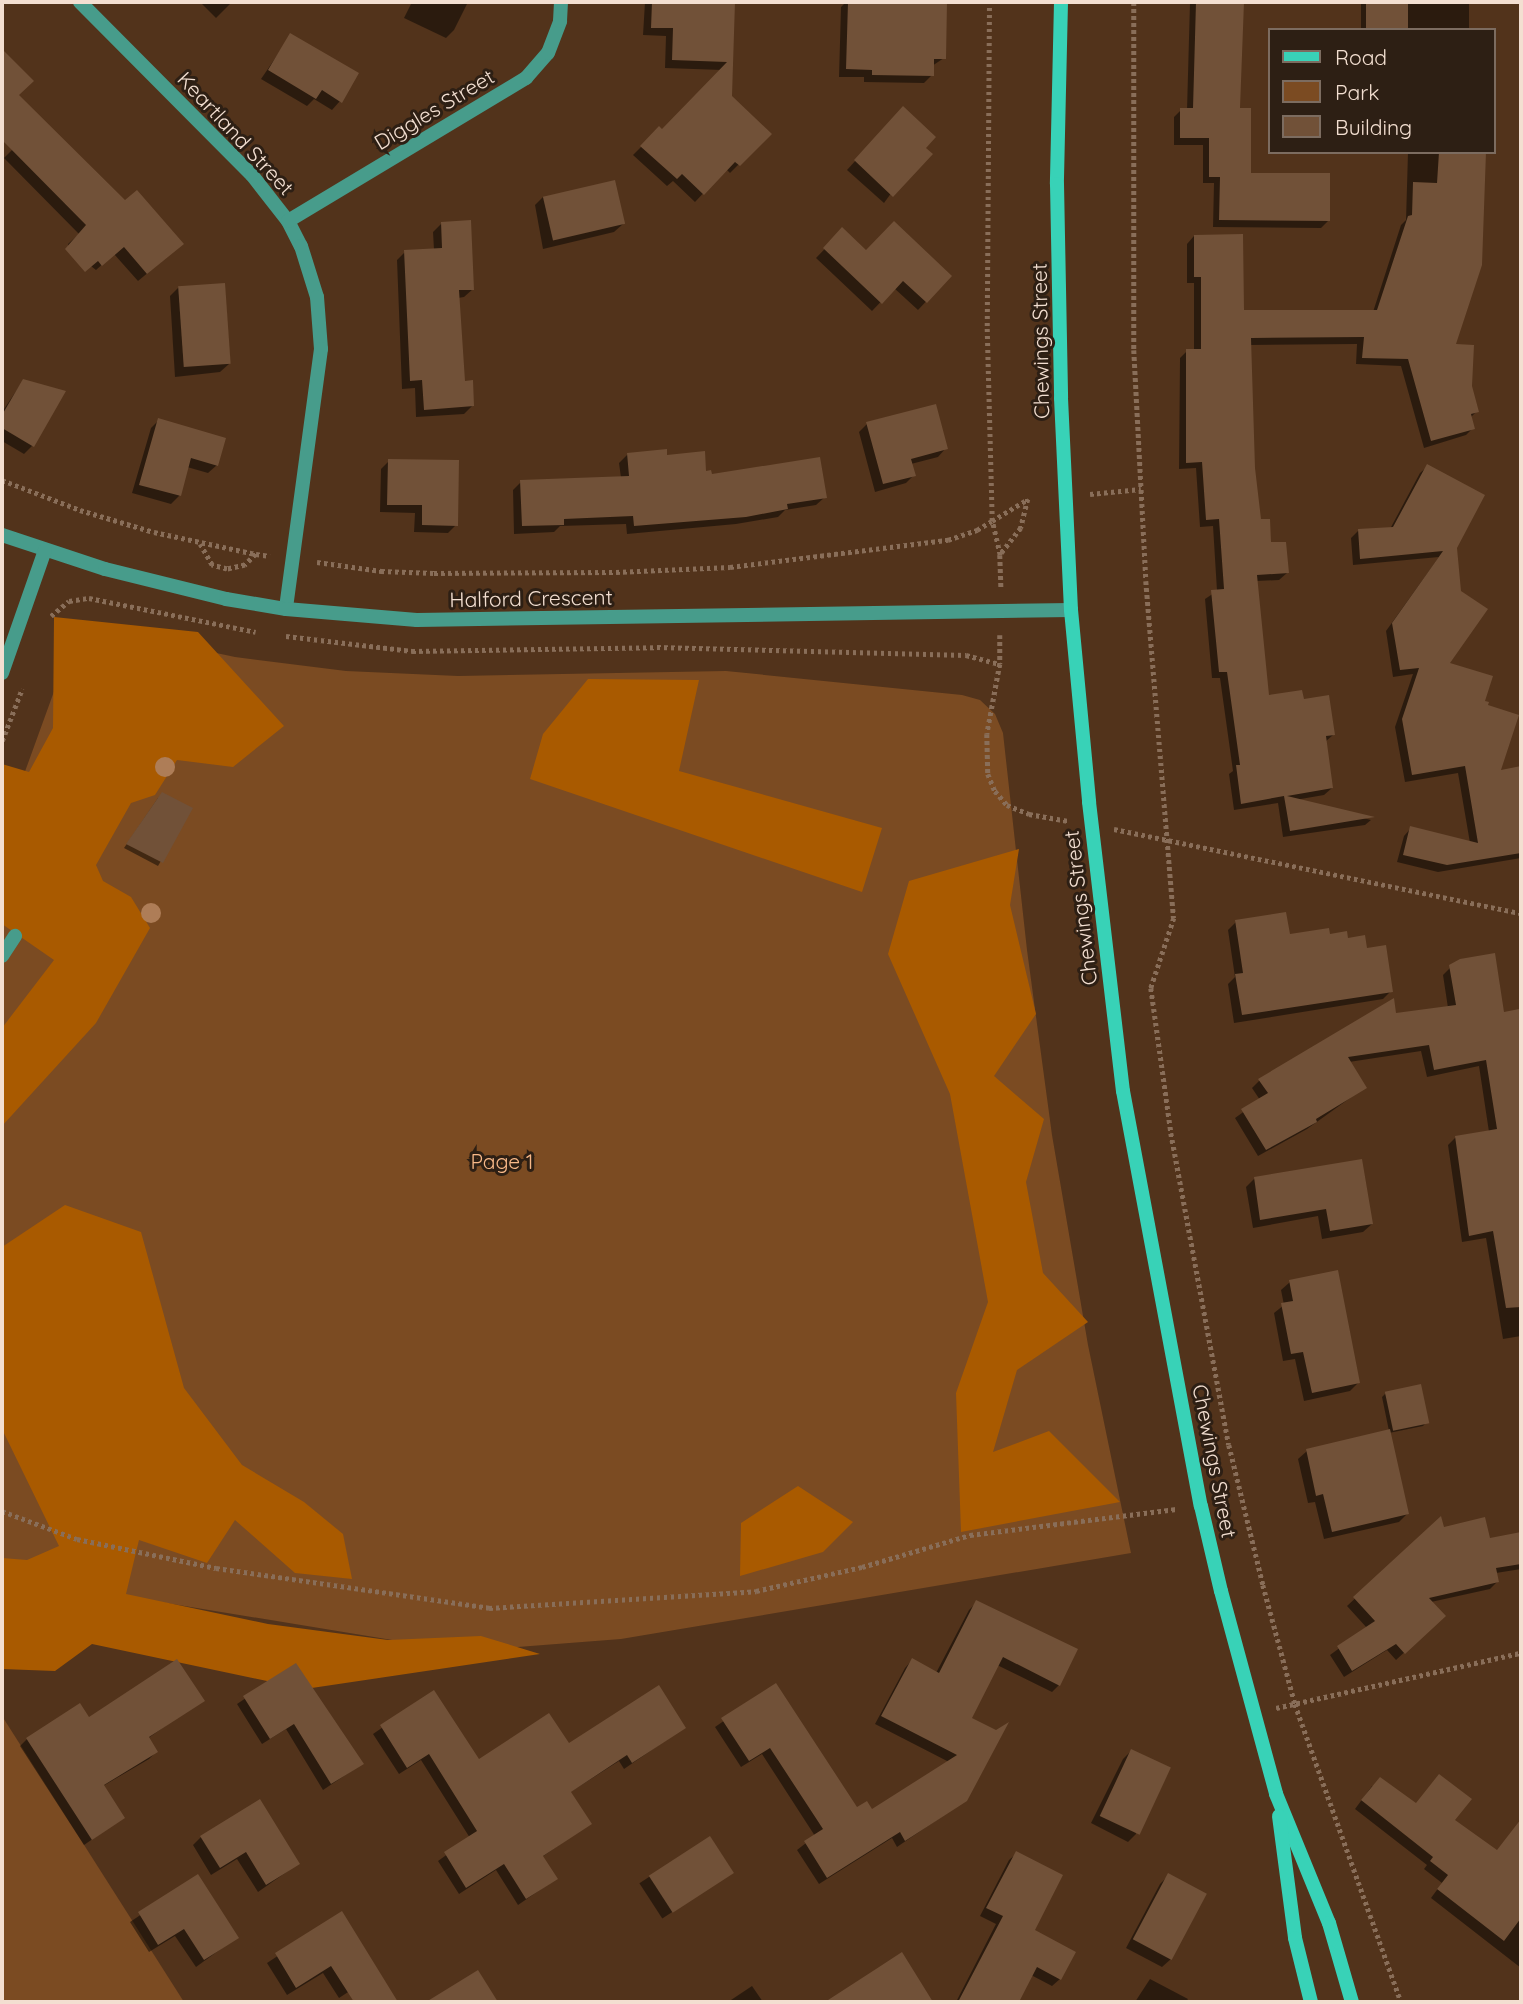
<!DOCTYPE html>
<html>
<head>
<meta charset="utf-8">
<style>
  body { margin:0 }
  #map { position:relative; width:1523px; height:2004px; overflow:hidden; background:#52331b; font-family:Quicksand,sans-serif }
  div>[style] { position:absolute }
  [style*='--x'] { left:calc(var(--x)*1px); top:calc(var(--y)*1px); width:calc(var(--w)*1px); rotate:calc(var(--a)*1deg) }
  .green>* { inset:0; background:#7b4b22 }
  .forest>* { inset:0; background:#a95a00 }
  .shadow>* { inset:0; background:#0007; transform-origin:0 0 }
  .building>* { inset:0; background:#715138; transform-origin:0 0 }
  .path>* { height:4.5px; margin-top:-2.25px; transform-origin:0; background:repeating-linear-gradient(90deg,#896e59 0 3.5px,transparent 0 7px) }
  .lane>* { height:14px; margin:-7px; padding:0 7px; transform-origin:7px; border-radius:7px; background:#479c8b }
  .street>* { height:14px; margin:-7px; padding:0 7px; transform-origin:7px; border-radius:7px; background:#479c8b }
  .secondary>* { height:14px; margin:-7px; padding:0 7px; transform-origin:7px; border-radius:7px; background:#38d2b7 }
  .trees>* { width:20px; height:20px; margin:-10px; border-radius:50%; background:#ae7d57 }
  span { translate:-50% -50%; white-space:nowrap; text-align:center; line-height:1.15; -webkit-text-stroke:6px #2d1f14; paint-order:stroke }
  .street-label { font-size:21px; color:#f3dfd1 }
  .park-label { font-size:21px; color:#f9b988 }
  .frame { position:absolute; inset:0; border:4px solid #f3dfd1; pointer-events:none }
  .legend { position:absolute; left:1268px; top:28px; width:228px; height:126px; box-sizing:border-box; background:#2d1f14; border:2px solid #7c6c60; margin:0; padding:9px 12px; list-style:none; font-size:21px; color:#f3dfd1 }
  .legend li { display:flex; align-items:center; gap:14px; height:35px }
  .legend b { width:35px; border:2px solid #7c6c60 }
</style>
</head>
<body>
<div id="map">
  <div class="green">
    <div style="clip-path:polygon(90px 626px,235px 657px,346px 671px,458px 676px,726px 671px,962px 695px,980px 700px,995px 714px,1003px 733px,1027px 950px,1052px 1135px,1088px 1345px,1131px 1553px,621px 1639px,506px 1648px,392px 1640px,2px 1576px,2px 835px,73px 639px)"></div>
    <div style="clip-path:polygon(2px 1716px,184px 2002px,2px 2002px)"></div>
  </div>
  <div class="forest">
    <div style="clip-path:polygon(54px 617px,198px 632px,284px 726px,233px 767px,177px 760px,155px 795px,131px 803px,96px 865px,103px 881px,131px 897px,150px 928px,96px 1023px,2px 1126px,2px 1028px,54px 960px,2px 924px,2px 764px,29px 772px,53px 728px)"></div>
    <div style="clip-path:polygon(588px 679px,699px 680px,679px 771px,882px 828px,862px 892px,530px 779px,543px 734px)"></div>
    <div style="clip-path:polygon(1019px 849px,1010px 905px,1036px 1014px,994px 1076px,1044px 1119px,1026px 1182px,1043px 1273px,1088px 1322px,1017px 1370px,993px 1452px,1049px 1431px,1120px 1502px,961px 1532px,956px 1393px,988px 1302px,950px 1094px,888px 954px,909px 881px)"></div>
    <div style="clip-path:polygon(65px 1205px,141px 1232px,184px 1388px,242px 1465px,304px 1502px,343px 1534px,352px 1579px,295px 1573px,235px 1520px,207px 1563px,139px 1540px,126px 1594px,268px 1624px,388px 1640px,481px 1636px,540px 1654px,305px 1689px,92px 1644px,55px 1671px,2px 1669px,2px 1558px,27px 1560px,59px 1546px,2px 1429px,2px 1247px)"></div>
    <div style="clip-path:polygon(798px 1486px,853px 1522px,823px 1552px,740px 1576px,741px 1523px)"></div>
  </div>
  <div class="shadow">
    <div style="clip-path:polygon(200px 2px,232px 2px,216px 18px)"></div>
    <div style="clip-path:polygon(412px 2px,468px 2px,454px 30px,446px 38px,404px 18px)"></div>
    <div style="clip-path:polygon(645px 2px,734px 2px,731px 97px,769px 134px,730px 173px,726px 169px,695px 202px,673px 181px,667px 186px,633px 155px,659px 129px,662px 131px,722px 70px,665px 68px,666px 36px,643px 35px)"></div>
    <div style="clip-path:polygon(846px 2px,945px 2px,944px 58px,932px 66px,932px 75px,924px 83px,864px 82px,864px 77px,839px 77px,841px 7px)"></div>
    <div style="clip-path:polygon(1190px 2px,1242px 2px,1238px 110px,1249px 175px,1328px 221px,1321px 228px,1213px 227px,1214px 183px,1203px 183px,1203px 145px,1174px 145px,1174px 117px,1181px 110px,1187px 110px)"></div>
    <div style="left:1361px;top:2px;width:108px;height:28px"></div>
    <div style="clip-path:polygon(291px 35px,340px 101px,332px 110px,314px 99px,307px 106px,261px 79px)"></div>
    <div style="clip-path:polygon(895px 117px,924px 148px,884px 203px,847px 170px)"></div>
    <div style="clip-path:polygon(42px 120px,173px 252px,138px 281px,114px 254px,96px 270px,69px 249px,68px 244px,79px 234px,4px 158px)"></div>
    <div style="clip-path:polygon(1408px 152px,1485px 152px,1454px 345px,1477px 411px,1470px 418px,1473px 428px,1466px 435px,1424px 448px,1401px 366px,1356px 364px,1357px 344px,1249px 345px,1254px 468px,1259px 521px,1287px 573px,1279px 580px,1256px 581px,1267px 697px,1302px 701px,1333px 735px,1325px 742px,1332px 788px,1324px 795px,1295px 800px,1371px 820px,1365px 825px,1283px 837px,1278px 803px,1234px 810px,1229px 774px,1233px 771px,1220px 678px,1212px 678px,1205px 599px,1217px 591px,1213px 526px,1200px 527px,1196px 468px,1179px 469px,1180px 358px,1187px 351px,1194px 351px,1194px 283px,1187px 283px,1187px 244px,1194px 236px,1242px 312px,1373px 312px,1401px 225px,1406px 220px)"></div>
    <div style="clip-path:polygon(543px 197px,623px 224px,614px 232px,543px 249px,535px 205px)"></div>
    <div style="clip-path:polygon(442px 223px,473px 289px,464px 297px,458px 298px,463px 383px,473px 405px,464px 414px,416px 417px,415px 388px,402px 389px,397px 260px,405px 252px,434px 250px,433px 232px)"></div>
    <div style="clip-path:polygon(843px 230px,866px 252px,949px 277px,918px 310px,894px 288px,872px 311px,816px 258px)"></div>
    <div style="clip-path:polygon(179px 287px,229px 364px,220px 372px,175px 377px,170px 296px)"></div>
    <div style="clip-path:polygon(23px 381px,32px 446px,24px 454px,2px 441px,2px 412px)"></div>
    <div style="clip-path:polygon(159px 420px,217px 465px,208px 473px,187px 467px,179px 496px,171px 504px,132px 493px,151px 428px)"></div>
    <div style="clip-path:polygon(867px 424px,946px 448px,938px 457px,911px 464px,914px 475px,906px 483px,875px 492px,859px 432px)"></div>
    <div style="clip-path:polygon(628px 454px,666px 457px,710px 476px,825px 497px,816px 505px,785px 510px,778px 517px,736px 524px,627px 534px,626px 524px,560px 526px,554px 532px,514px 534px,513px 490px,521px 482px,621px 478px,619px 463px)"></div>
    <div style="clip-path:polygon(389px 461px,456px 525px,448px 533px,414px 532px,415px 513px,380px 512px,381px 469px)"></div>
    <div style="clip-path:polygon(1428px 466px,1455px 547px,1447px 664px,1483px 702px,1499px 772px,1518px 769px,1521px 790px,1521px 858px,1438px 872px,1397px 862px,1404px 836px,1411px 828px,1470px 843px,1458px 773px,1405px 782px,1395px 727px,1413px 674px,1393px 677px,1386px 631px,1439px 557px,1353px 565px,1351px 538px,1358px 531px,1390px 529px,1420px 473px)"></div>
    <div style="clip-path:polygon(158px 798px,191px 809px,158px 866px,124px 848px)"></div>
    <div style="clip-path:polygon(1236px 922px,1288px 936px,1328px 936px,1347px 940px,1365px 950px,1391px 991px,1383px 999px,1234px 1023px,1228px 984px,1235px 977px,1228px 930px)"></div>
    <div style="clip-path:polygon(1451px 967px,1503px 1014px,1518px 1011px,1521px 1036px,1521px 1336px,1503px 1339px,1486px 1238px,1462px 1242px,1448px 1145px,1455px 1138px,1489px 1132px,1479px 1066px,1427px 1077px,1421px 1051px,1349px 1062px,1364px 1088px,1307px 1129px,1258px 1156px,1235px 1118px,1260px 1100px,1252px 1088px,1260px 1080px,1395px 1015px,1448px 1008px,1443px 975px)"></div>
    <div style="clip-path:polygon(1254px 1179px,1372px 1224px,1363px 1232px,1322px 1239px,1318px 1216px,1253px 1228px,1246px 1187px)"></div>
    <div style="clip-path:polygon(1290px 1282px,1358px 1383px,1350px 1391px,1304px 1401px,1295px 1359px,1283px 1361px,1274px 1313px,1284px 1305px,1281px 1290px)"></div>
    <div style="clip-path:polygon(1385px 1394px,1427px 1422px,1423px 1426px,1389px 1433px,1407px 1514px,1399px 1522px,1324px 1539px,1315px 1502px,1308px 1503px,1298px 1459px,1307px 1451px,1389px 1431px,1382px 1397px)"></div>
    <div style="clip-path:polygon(1440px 1519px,1442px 1529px,1488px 1540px,1521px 1534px,1521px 1569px,1496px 1573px,1498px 1581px,1490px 1589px,1431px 1602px,1436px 1623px,1396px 1660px,1387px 1650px,1344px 1677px,1330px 1655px,1367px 1628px,1347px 1606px)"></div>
    <div style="clip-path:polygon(977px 1602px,1059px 1685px,1052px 1692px,997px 1665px,969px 1718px,966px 1800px,897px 1847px,892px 1838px,819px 1884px,797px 1850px,815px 1836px,762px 1754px,741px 1767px,715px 1727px,776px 1685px,857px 1810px,871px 1812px,949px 1762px,875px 1724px,905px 1668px,912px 1660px,936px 1673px,969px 1610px)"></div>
    <div style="clip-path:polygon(295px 1665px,362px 1764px,323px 1790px,286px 1729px,262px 1744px,237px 1704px)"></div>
    <div style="clip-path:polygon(434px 1692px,478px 1762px,684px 1728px,624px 1769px,619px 1761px,569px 1793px,589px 1824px,542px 1857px,556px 1879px,518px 1905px,496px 1870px,459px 1894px,438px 1861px,470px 1838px,421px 1760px,399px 1774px,373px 1734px)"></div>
    <div style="clip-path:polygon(202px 1700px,147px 1739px,156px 1752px,149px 1759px,103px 1786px,123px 1818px,84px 1845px,20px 1746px,27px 1739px,88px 1719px)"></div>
    <div style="clip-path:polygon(1131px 1751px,1136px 1834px,1128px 1842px,1091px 1823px,1123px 1759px)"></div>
    <div style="clip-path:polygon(1372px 1786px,1453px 1820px,1496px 1852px,1517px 1827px,1521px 1831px,1521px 1968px,1431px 1898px,1442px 1883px,1424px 1869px,1427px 1865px,1355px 1809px)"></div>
    <div style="clip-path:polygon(201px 1837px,298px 1864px,258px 1892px,237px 1859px,211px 1875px,193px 1845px)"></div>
    <div style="left:709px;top:1838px;width:42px;height:83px;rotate:57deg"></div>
    <div style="clip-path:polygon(1017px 1853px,1032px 1930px,1060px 1979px,1052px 1986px,1031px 1975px,1017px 2002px,956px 2002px,996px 1924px,980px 1916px,1009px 1860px)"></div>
    <div style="clip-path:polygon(1168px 1876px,1171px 1959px,1162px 1967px,1126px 1948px,1160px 1884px)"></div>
    <div style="clip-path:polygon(197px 1877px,236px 1938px,196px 1967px,175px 1936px,149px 1952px,130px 1922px)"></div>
    <div style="clip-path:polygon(341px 1914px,368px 1979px,339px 1998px,323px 1973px,287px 1995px,267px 1963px)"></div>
    <div style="clip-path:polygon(901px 1955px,931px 2002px,828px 2002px)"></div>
    <div style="clip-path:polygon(1150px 1979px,1188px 1999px,1186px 2002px,1135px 2002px)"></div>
    <div style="clip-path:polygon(752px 1986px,763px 2002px,728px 2002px)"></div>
  </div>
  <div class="building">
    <div style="clip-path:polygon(652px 2px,735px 2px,732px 96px,772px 134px,740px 166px,735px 162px,704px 195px,682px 174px,677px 179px,640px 146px,659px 126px,662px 129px,727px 62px,672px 60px,673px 28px,651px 28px)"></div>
    <div style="clip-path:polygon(848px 2px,947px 2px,946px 59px,934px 59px,934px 76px,872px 75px,872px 70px,846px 69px)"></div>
    <div style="clip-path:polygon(1196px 2px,1244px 2px,1240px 108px,1251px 108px,1251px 173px,1330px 173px,1330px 221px,1219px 220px,1220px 177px,1209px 177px,1209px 138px,1180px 138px,1180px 108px,1193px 108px)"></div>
    <div style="left:1366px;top:2px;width:42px;height:28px"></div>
    <div style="clip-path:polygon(290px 33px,359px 73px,342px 103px,322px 90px,316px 99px,268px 70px)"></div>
    <div style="clip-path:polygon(2px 49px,34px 81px,19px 95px,125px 200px,137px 190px,184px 244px,147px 274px,124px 247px,102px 266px,98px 261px,85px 272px,65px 249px,86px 225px,2px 140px)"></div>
    <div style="clip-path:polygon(903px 106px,936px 137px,926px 148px,933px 154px,893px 197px,854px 160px)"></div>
    <div style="clip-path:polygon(1439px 152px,1486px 152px,1482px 265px,1456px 344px,1474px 345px,1472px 386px,1479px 412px,1471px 414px,1475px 429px,1431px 441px,1408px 359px,1362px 358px,1364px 337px,1251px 338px,1255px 468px,1261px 519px,1270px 519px,1271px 542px,1286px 542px,1289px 573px,1257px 575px,1269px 695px,1302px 690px,1304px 699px,1329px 695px,1335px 735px,1326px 736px,1333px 788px,1287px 796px,1375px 817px,1290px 831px,1284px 796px,1241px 804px,1236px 765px,1240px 765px,1227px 672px,1219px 672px,1211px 590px,1224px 589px,1219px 519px,1206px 520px,1202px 462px,1186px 463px,1186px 349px,1201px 349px,1201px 277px,1194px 277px,1194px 235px,1243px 234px,1244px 310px,1377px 310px,1408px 216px,1412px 215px,1413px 182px,1437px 183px)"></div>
    <div style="left:615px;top:180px;width:45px;height:74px;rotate:77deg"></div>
    <div style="clip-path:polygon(471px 220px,474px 290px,459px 290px,465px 381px,473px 380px,474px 406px,424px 410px,422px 380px,410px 381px,404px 250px,442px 248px,441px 222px)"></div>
    <div style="clip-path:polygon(894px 221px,952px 276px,927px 303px,903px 281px,882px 304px,823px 248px,842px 227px,866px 250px)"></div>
    <div style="left:225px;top:283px;width:81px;height:47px;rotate:86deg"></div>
    <div style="clip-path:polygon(23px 379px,66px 391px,34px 447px,2px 428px,2px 415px)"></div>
    <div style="clip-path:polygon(936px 404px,948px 449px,911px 459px,916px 476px,883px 484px,866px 422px)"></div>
    <div style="clip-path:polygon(158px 418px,226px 438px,218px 466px,191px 458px,181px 496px,139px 485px)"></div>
    <div style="clip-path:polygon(667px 449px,667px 455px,705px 451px,706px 471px,711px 470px,712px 474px,820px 457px,827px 498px,787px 504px,788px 509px,746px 517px,634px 526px,633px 516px,564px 519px,564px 525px,522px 526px,520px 480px,629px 476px,627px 453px)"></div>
    <div style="clip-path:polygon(388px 459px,459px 460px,458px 526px,422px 525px,422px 505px,387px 505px)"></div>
    <div style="clip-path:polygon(1427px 464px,1485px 495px,1457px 548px,1461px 591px,1488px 609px,1450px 663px,1493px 676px,1485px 701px,1489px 702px,1488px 705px,1519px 715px,1501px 770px,1521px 766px,1521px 853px,1447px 865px,1403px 855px,1410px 826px,1478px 843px,1465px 766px,1412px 775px,1402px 719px,1419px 668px,1400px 670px,1392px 623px,1443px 551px,1360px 559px,1358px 529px,1393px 527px)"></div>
    <div style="clip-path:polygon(162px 792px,193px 808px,163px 863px,126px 844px)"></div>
    <div style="clip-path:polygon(1286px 912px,1290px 934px,1329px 928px,1330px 934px,1347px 931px,1348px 938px,1365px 935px,1367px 948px,1386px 945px,1393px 992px,1242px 1015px,1235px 974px,1243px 973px,1235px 920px)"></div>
    <div style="clip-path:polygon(1495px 953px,1504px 1012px,1519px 1009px,1521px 1024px,1521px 1307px,1506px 1308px,1493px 1231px,1469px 1236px,1455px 1136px,1497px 1129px,1486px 1060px,1434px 1070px,1429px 1045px,1348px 1057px,1367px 1088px,1316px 1119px,1317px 1122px,1266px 1150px,1241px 1109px,1268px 1093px,1258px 1079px,1394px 998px,1396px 1013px,1456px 1005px,1449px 965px,1460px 959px)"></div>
    <div style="clip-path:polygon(1362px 1159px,1373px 1224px,1330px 1231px,1326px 1209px,1260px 1220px,1254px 1177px)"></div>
    <div style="clip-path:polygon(1338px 1270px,1360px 1383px,1312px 1393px,1303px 1352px,1291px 1354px,1281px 1303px,1293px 1301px,1289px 1280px)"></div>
    <div style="left:1421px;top:1384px;width:40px;height:37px;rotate:78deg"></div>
    <div style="clip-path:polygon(1390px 1429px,1409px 1514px,1332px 1532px,1323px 1494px,1316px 1496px,1306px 1449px)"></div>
    <div style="clip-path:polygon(1441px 1516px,1444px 1527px,1485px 1517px,1490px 1538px,1521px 1532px,1521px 1564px,1496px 1568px,1499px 1582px,1429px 1598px,1446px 1616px,1405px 1654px,1396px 1644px,1352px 1671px,1337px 1646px,1375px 1621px,1353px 1597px)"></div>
    <div style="clip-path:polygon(976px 1600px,1078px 1649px,1060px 1686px,1003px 1657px,972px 1718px,996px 1730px,1009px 1722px,967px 1801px,905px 1841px,900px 1832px,827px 1878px,804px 1841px,823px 1829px,770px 1748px,749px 1761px,721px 1718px,776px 1683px,857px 1807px,867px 1801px,872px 1809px,957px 1755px,881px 1716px,912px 1658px,939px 1673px)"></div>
    <div style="clip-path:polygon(177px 1659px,205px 1701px,149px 1737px,158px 1752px,104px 1785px,125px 1818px,92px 1840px,26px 1738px,80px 1703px,89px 1717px)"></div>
    <div style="clip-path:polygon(296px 1663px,364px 1764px,331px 1784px,294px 1724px,270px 1739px,243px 1696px)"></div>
    <div style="clip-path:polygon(659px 1685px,686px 1728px,632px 1763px,627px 1755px,571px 1792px,592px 1824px,543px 1856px,558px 1879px,526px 1899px,504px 1864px,466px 1888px,444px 1852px,477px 1831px,429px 1754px,407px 1768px,380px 1725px,434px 1690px,479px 1759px,549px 1713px,569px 1743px)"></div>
    <div style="left:1131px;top:1749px;width:44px;height:74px;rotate:25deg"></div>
    <div style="clip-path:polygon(1439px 1774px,1472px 1799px,1455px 1820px,1497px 1850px,1521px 1819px,1521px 1918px,1504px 1941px,1437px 1889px,1448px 1875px,1430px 1861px,1433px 1857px,1361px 1800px,1380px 1777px,1416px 1803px)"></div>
    <div style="clip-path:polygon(260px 1799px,300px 1864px,266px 1885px,246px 1852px,220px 1868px,200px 1836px)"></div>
    <div style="left:710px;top:1836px;width:44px;height:73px;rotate:57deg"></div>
    <div style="clip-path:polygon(1016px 1851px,1063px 1875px,1035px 1930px,1076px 1952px,1061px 1980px,1037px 1967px,1019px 2002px,958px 2002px,1003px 1916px,986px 1908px)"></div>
    <div style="left:1168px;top:1873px;width:44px;height:75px;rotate:28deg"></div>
    <div style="clip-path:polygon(198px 1874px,239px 1938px,204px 1960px,184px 1929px,158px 1945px,138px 1912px)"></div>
    <div style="clip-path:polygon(342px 1911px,398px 2002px,354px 2002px,331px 1966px,296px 1988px,275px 1953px)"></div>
    <div style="clip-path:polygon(902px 1952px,933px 2002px,825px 2002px,876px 1969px)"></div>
    <div style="clip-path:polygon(478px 1970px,498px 2002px,426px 2002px)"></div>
  </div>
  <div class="path">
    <div style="--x:1134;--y:2;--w:348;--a:90"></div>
    <div style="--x:1134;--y:350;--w:231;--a:87"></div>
    <div style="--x:1146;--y:581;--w:338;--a:85.3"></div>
    <div style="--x:1174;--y:918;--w:74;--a:108.2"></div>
    <div style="--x:1151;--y:988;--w:146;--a:82.1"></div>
    <div style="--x:1171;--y:1133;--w:317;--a:79.5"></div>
    <div style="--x:1229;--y:1445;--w:144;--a:76.3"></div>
    <div style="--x:1263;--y:1585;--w:123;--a:74.9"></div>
    <div style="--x:1295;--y:1704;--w:316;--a:70.4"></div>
    <div style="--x:2;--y:480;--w:84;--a:21"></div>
    <div style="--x:80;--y:510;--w:77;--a:16.6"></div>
    <div style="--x:154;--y:532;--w:104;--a:12.2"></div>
    <div style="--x:256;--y:554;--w:16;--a:135"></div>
    <div style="--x:245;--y:565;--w:18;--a:167"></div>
    <div style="--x:227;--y:569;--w:16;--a:-165"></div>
    <div style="--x:212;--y:565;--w:24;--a:-120"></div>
    <div style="--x:1090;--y:494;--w:51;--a:-5.6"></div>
    <div style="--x:256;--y:554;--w:14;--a:8"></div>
    <div style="--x:1000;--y:555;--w:33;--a:88"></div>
    <div style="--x:317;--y:562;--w:65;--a:8"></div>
    <div style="--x:381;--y:571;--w:53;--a:2.2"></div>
    <div style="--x:434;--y:573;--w:182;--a:-0.3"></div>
    <div style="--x:616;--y:572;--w:114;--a:-2.5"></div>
    <div style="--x:730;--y:567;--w:220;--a:-7.1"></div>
    <div style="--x:948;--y:540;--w:31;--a:-19"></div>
    <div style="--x:977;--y:530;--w:17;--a:-31"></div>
    <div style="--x:992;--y:521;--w:42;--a:-31.4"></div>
    <div style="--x:1028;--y:499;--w:30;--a:104"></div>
    <div style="--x:1021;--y:528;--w:34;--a:128"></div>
    <div style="--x:1000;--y:555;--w:35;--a:-103"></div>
    <div style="--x:992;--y:521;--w:195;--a:-91.5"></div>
    <div style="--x:987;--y:326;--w:324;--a:-89.6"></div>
    <div style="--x:51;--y:616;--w:23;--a:-40"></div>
    <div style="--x:69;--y:601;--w:20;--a:-9"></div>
    <div style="--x:89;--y:598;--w:170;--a:11.5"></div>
    <div style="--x:1000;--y:635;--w:29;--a:90"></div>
    <div style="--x:1000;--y:664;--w:71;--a:100.5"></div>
    <div style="--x:987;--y:734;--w:40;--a:88.6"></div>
    <div style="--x:988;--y:774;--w:18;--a:68"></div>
    <div style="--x:995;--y:791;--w:18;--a:49"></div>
    <div style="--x:1007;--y:805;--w:24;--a:22"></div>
    <div style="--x:1029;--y:814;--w:40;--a:10"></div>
    <div style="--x:286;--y:636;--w:127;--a:6.8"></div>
    <div style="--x:412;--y:651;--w:245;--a:-0.9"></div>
    <div style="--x:657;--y:647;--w:309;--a:1.5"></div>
    <div style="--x:966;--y:655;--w:35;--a:15"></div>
    <div style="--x:2;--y:741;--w:56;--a:-69"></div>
    <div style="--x:1114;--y:829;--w:416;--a:11.7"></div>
    <div style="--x:2;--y:1511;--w:80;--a:20.5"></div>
    <div style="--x:77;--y:1539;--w:142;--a:11.8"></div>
    <div style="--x:216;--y:1568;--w:276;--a:8.3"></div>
    <div style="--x:489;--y:1608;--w:268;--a:-3.6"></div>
    <div style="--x:756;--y:1591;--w:109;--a:-12.8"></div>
    <div style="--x:862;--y:1567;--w:113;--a:-16.5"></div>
    <div style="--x:970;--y:1535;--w:208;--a:-7.2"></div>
    <div style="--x:1276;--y:1708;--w:251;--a:-12.7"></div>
  </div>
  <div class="lane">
    <div style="--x:2;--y:956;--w:24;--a:-57"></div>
  </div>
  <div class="street">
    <div style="--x:80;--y:2;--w:244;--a:45.2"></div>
    <div style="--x:252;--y:175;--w:58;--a:52"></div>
    <div style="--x:288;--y:221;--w:28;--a:63"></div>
    <div style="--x:301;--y:246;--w:53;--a:72.6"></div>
    <div style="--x:317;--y:297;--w:52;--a:85.6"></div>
    <div style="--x:321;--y:349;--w:262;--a:97.7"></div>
    <div style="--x:288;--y:221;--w:278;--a:-31"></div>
    <div style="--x:526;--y:78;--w:33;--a:-49"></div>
    <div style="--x:548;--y:53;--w:34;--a:-69"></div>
    <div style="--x:560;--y:21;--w:19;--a:-87"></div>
    <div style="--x:2;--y:535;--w:108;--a:18.3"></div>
    <div style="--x:105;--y:569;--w:125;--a:13.9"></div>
    <div style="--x:226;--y:599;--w:61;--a:9.5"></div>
    <div style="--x:286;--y:609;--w:131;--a:4.8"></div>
    <div style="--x:417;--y:620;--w:654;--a:-0.88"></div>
    <div style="--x:2;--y:673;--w:130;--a:-70.7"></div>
  </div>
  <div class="secondary">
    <div style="--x:1061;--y:2;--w:182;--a:91.3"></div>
    <div style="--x:1057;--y:184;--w:214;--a:88.9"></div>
    <div style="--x:1061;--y:398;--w:212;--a:87.3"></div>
    <div style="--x:1071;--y:610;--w:193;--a:84.6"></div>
    <div style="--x:1089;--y:802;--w:291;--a:83.3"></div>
    <div style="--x:1123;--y:1091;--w:422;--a:79.4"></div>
    <div style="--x:1201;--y:1506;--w:87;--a:76.8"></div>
    <div style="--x:1221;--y:1591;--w:210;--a:74.8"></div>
    <div style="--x:1276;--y:1794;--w:139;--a:67.7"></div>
    <div style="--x:1329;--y:1923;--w:82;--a:73.8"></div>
    <div style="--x:1279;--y:1816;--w:123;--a:82.5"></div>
    <div style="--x:1295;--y:1938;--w:66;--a:76"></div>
  </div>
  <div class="trees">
    <div style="left:165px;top:767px"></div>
    <div style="left:151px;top:913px"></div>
  </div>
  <div class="street-label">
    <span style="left:434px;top:109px;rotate:-31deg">Diggles Street</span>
    <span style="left:236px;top:133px;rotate:47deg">Keartland Street</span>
    <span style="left:1040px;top:341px;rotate:-91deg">Chewings Street</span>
    <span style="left:531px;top:598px;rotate:-1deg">Halford Crescent</span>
    <span style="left:1080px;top:908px;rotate:-97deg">Chewings Street</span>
    <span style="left:1215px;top:1461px;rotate:79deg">Chewings Street</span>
  </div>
  <div class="park-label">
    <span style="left:502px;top:1161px">Page 1</span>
  </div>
  <div class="frame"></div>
  <ul class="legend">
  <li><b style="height:9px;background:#38d2b7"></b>Road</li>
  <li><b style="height:19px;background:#7b4b22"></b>Park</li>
  <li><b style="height:19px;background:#715138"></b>Building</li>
  </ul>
</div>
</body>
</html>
